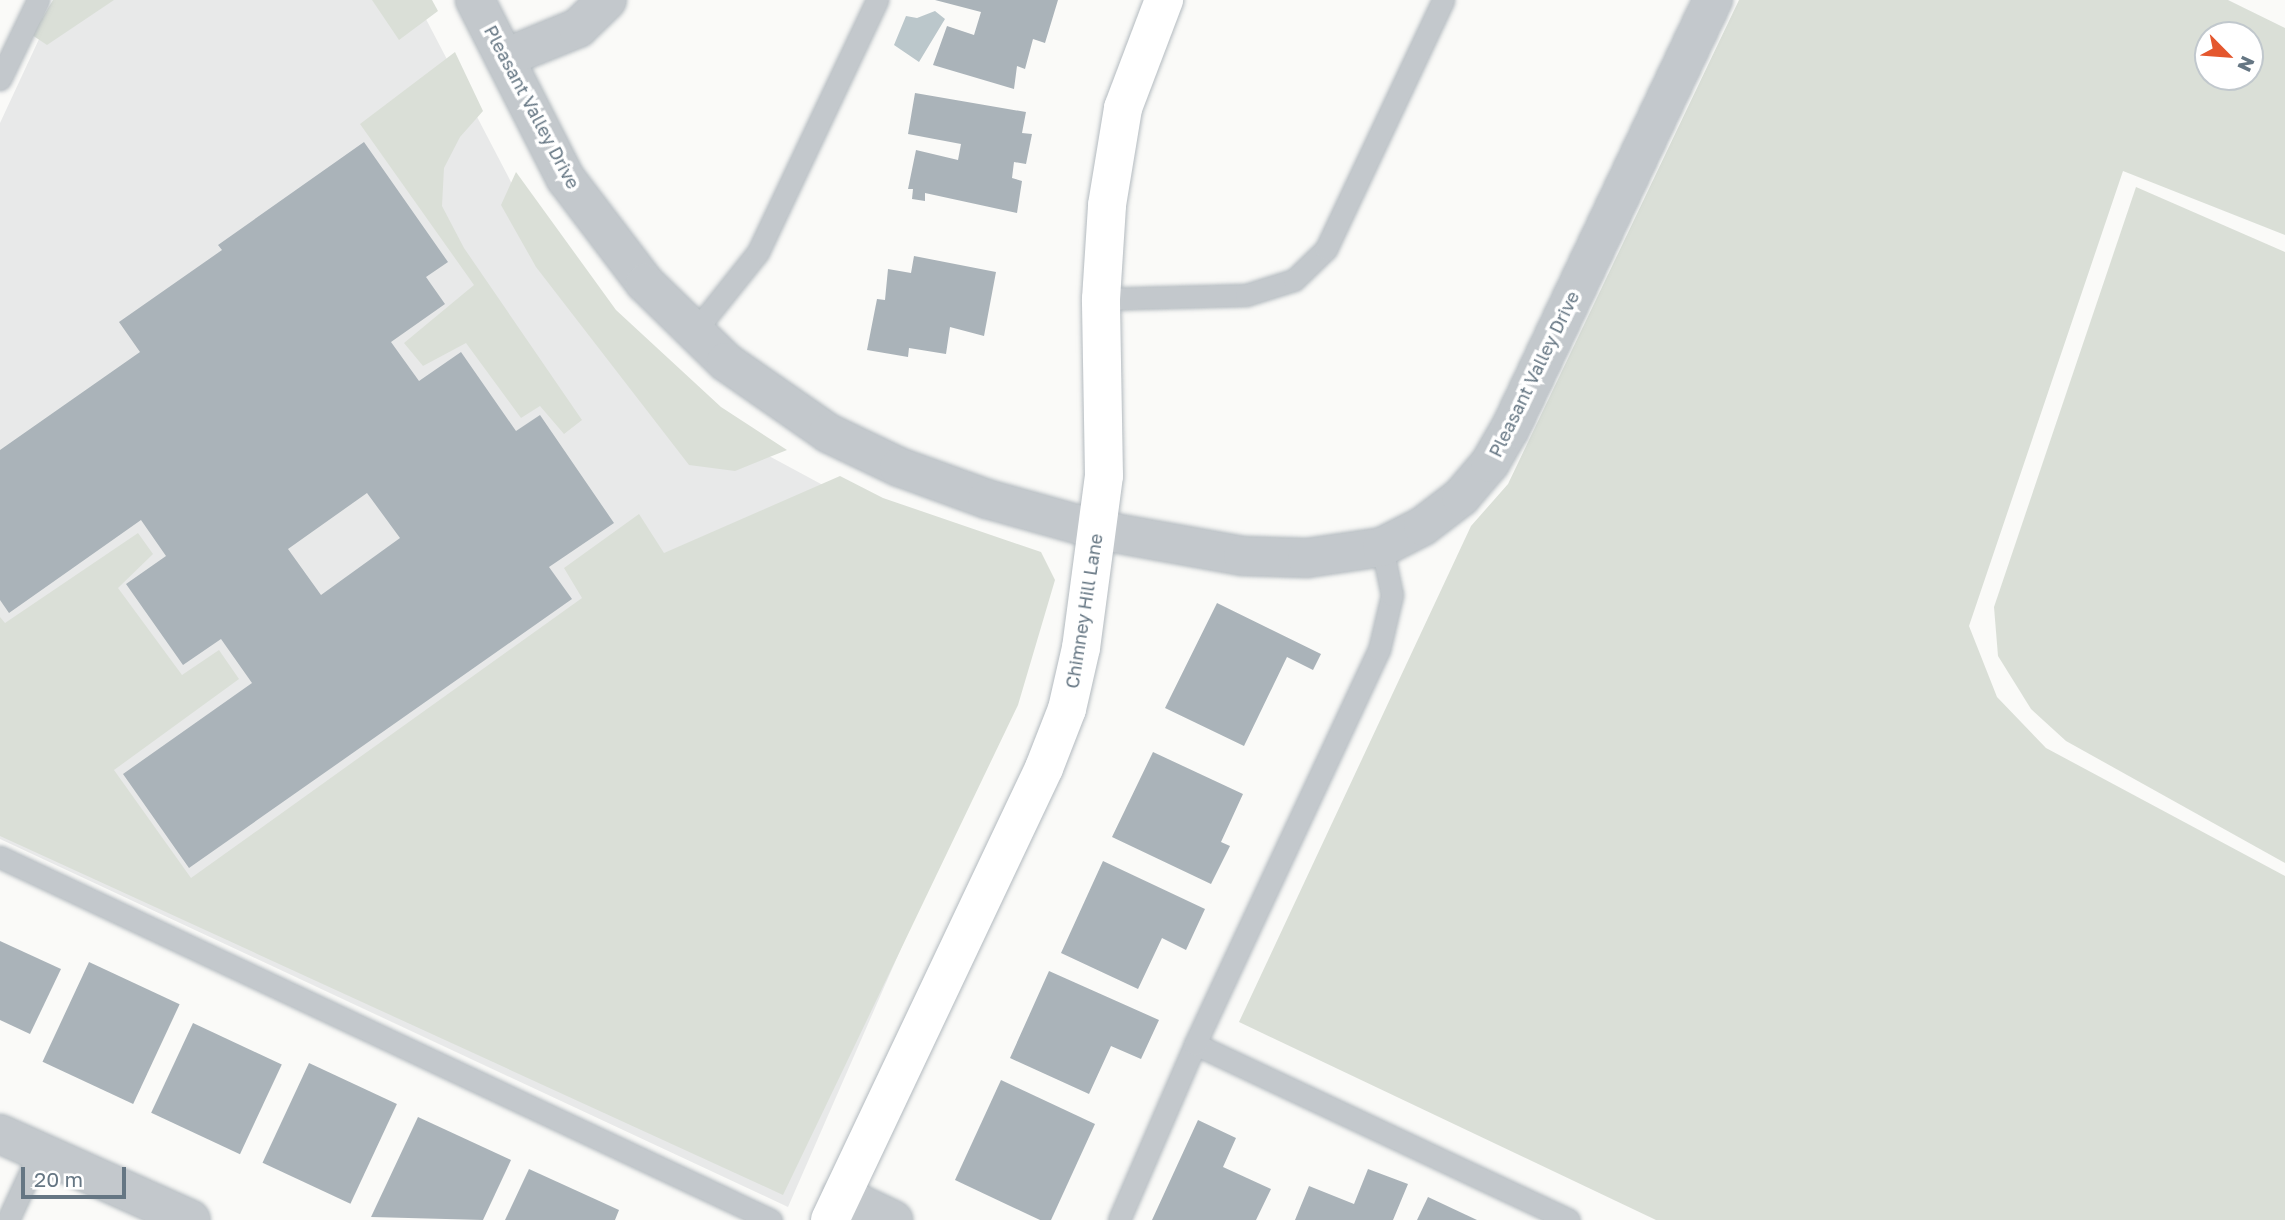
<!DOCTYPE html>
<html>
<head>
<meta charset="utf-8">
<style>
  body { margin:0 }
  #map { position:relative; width:2285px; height:1220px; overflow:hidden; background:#fafaf8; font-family:"Golos Text",sans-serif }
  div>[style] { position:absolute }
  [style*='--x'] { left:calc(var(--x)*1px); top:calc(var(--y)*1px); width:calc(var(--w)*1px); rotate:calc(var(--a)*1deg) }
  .built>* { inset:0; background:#e8e9e9 }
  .green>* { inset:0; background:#dadfd7 }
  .water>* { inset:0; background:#bbc7cb }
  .building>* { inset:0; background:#aab3b9; transform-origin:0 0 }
  .roads { filter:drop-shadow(0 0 2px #b3babf) drop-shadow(0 0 2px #b3babf) }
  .lane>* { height:21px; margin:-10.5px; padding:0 10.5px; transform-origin:10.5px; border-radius:10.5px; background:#c3c8cc }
  .street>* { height:38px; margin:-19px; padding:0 19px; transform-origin:19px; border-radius:19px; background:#c3c8cc }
  .secondary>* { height:38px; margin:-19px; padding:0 19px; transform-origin:19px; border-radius:19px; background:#fff }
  span { translate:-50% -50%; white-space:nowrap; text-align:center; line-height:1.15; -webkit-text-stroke:7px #fff; paint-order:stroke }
  .street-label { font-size:18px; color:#657683 }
  .north { position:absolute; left:2194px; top:21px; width:70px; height:70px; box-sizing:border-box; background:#fff; border:2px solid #c1c8cd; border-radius:50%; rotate:115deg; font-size:19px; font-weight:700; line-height:28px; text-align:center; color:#657683 }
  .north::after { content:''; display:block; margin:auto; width:24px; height:32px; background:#e4572e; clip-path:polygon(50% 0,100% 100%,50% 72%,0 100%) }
  .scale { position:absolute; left:21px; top:1167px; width:105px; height:32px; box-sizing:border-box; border:4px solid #657683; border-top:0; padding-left:9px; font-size:21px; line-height:24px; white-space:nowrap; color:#657683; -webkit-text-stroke:5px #fff; paint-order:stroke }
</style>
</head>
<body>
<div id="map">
  <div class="built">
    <div style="clip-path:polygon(64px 0,416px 0,523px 205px,632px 352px,752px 447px,873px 512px,1014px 690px,788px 1207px,0 839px,0 123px,53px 9px)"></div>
  </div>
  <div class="green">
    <div style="clip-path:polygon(53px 0,114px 0,47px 45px,32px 35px)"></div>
    <div style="clip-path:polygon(372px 0,432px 0,438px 11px,399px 40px)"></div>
    <div style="clip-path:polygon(evenodd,1739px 0,2228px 0,2285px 28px,2285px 235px,2123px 171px,1969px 626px,1997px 697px,2046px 748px,2285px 876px,2285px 1220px,1656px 1220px,1239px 1022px,1471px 526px,1508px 484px,1739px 0,2208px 35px,2250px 35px,2250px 77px,2208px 77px,2208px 35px)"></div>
    <div style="clip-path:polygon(455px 52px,483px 111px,460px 137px,444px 168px,442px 206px,464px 248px,582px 420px,564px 434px,540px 406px,521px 418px,466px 343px,423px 366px,404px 343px,474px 285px,360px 124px)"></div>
    <div style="clip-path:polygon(516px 172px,616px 310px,721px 407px,787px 450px,735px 471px,689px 465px,536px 267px,501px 205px)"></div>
    <div style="clip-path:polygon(2136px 187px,2285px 252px,2285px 863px,2066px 741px,2031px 709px,1998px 656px,1994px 607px)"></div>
    <div style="clip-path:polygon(840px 476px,883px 498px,1041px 552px,1055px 580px,1018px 705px,783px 1195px,0 836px,0 617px,5px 623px,138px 533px,153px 554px,118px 588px,182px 675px,219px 650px,239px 679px,114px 770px,191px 878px,582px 598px,564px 568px,639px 514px,664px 553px)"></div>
  </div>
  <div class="water">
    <div style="clip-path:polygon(935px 11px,945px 19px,919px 62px,894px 45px,906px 16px,917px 18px)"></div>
  </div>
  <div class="building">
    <div style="clip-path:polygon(935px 0,1058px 0,1045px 43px,1033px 39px,1025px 69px,1017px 66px,1014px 89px,933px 65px,947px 26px,974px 35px,981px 12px)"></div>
    <div style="clip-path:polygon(915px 93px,1026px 112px,1022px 133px,1032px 134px,1026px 164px,1014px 162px,1012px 178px,1022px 181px,1017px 213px,925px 193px,925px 201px,912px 199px,913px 189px,908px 189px,916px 150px,958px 160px,961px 144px,908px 134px)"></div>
    <div style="clip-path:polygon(evenodd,364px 142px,448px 262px,426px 277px,445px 304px,391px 342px,419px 381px,461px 352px,516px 431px,540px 415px,614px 523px,549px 567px,572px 599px,189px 868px,123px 774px,252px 683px,221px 639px,183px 665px,126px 584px,166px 556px,141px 520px,9px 613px,0 600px,0 450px,140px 352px,119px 322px,222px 250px,218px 245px,364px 142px,367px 493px,400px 538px,321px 595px,288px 549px,367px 493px)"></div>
    <div style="clip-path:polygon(914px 256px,996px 272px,984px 336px,950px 327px,946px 354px,909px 348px,908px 357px,867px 350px,877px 299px,885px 300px,888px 269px,911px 273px)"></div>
    <div style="clip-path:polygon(1217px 603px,1321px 654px,1313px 670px,1287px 657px,1244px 746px,1165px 708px)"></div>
    <div style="clip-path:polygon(1153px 752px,1243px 794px,1221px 842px,1230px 846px,1211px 884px,1112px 837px)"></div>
    <div style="clip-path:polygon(1103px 861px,1205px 909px,1186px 950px,1162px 938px,1138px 989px,1061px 953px)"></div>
    <div style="clip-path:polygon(0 941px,61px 969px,30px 1034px,0 1020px)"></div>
    <div style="left:89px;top:962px;width:100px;height:110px;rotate:25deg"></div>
    <div style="clip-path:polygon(1049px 971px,1159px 1020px,1141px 1059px,1111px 1046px,1089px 1094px,1010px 1058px)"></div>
    <div style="left:193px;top:1023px;width:98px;height:99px;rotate:25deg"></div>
    <div style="left:309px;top:1063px;width:97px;height:110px;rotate:25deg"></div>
    <div style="clip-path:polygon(1001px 1080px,1095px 1124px,1051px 1220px,1040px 1220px,955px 1180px)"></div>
    <div style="clip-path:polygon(418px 1117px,511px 1160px,483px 1220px,371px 1217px)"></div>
    <div style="clip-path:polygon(1198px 1120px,1236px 1138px,1223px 1167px,1271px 1189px,1256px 1220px,1152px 1220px)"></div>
    <div style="clip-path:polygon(529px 1169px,619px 1210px,615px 1220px,505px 1220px)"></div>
    <div style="clip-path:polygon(1368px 1169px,1408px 1184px,1393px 1220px,1295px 1220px,1309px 1186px,1354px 1204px)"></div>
    <div style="clip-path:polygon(1428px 1197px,1477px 1220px,1417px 1220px)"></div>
  </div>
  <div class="roads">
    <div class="lane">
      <div style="--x:0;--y:79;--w:88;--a:-64.3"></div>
      <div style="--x:1101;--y:299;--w:145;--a:-1.6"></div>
      <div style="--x:1246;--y:295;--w:50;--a:-17.4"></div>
      <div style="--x:1294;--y:280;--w:45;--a:-44.1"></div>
      <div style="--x:1326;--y:249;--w:275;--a:-64.8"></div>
      <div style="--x:695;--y:331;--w:101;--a:-51.4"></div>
      <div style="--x:758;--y:252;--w:279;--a:-64.7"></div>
      <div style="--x:0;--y:857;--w:852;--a:25.21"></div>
      <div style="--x:1195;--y:1044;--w:413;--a:25.2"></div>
      <div style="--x:8;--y:1220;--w:74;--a:-65.2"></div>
      <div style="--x:1119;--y:1220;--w:192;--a:-66.6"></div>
      <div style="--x:1195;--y:1044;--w:435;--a:-65"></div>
      <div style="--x:1379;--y:650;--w:57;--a:-76.7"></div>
      <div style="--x:1392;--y:595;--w:49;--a:-101.8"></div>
    </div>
    <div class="street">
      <div style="--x:475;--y:0;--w:201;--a:63.1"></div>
      <div style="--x:566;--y:179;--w:131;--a:52.8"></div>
      <div style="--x:645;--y:283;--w:113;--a:44.3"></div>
      <div style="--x:726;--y:362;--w:124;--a:34.8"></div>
      <div style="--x:828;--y:433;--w:79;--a:25.6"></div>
      <div style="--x:899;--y:467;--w:94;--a:20"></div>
      <div style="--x:987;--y:499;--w:115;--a:15.6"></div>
      <div style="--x:1098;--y:530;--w:147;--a:10.2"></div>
      <div style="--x:1243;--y:556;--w:64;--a:1.8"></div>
      <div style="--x:1307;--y:558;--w:76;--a:-8.3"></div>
      <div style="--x:1382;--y:547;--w:46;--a:-27.1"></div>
      <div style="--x:1423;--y:526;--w:48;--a:-37.3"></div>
      <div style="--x:1461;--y:497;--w:45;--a:-49.5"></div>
      <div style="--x:1490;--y:463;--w:39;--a:-60"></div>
      <div style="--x:1510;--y:429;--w:475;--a:-64.7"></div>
      <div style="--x:507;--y:57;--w:77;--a:-22.2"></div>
      <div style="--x:578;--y:28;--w:40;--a:-44"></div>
      <div style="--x:0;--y:1134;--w:209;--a:24.2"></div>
      <div style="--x:841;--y:1195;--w:58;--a:25.7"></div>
    </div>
    <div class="secondary">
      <div style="--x:830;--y:1220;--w:500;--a:-64.66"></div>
      <div style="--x:1044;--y:768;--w:63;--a:-68.7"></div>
      <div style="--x:1067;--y:709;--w:63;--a:-77.1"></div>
      <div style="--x:1081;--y:648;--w:174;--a:-82.4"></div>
      <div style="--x:1104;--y:476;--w:177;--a:-91"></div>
      <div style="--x:1101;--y:299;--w:94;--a:-86.3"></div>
      <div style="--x:1107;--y:205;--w:98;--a:-80.6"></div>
      <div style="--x:1123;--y:108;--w:116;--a:-69.2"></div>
    </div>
  </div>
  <div class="street-label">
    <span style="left:532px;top:107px;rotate:62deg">Pleasant Valley Drive</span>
    <span style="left:1534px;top:374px;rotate:-64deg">Pleasant Valley Drive</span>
    <span style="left:1084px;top:611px;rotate:-81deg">Chimney Hill Lane</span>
  </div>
  <div class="north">N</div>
  <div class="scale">20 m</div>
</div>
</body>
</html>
